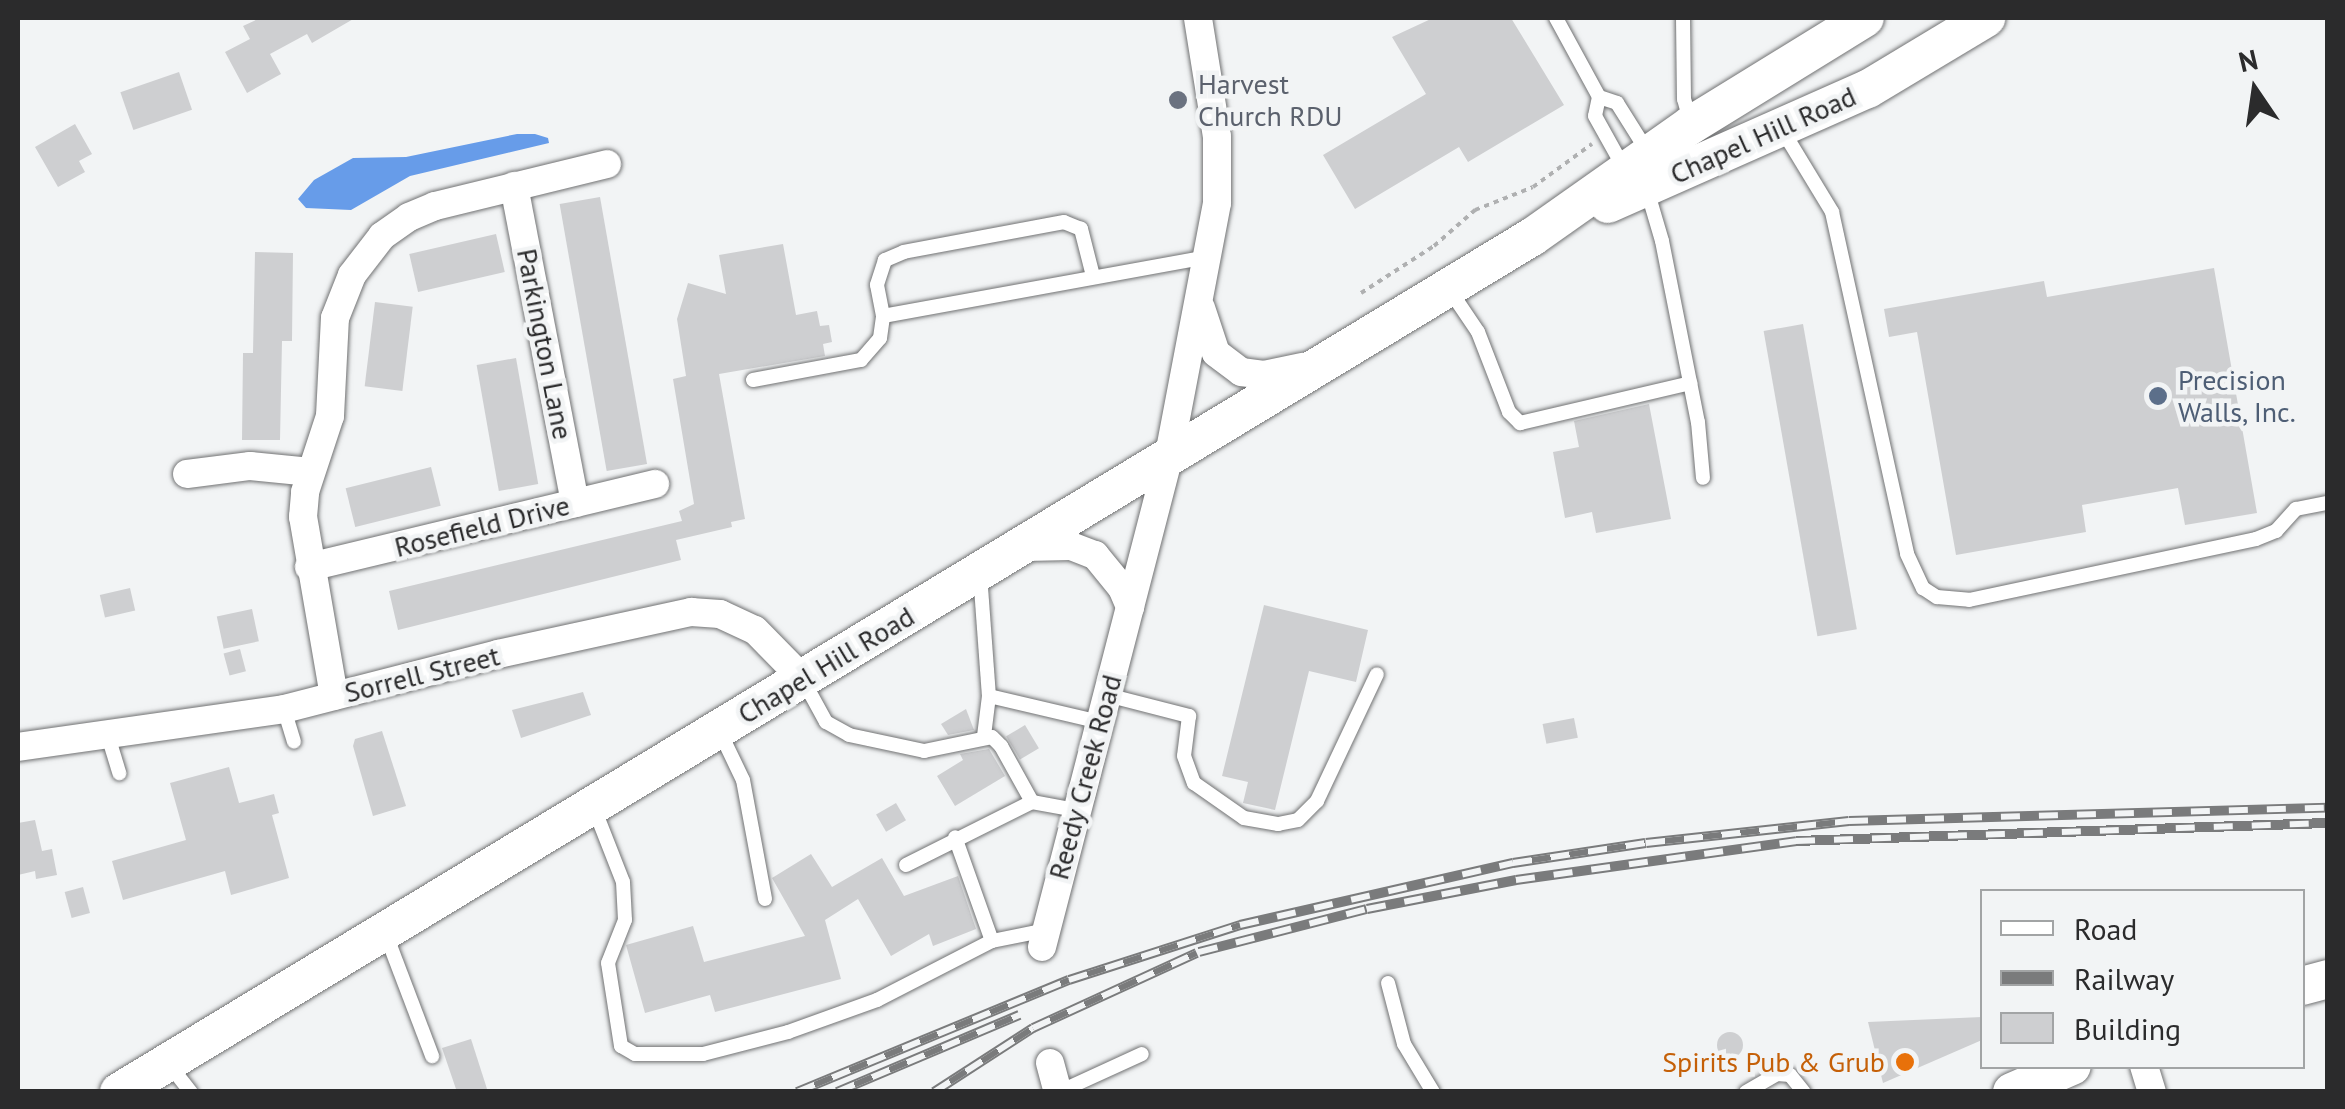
<!DOCTYPE html>
<html>
<head>
<meta charset="utf-8">
<style>
  body { margin:0 }
  #map { position:relative; width:2345px; height:1109px; overflow:hidden; background:#f2f4f5; font-family:"PT Sans",sans-serif }
  div>[style] { position:absolute }
  [style*='--x'] { left:calc(var(--x)*1px); top:calc(var(--y)*1px); width:calc(var(--w)*1px); rotate:calc(var(--a)*1deg) }
  .water>* { inset:0; background:#679ce9 }
  .building>* { inset:0; background:#cecfd1; transform-origin:0 0 }
  .round { border-radius:50% }
  .path>* { height:4px; margin-top:-2px; transform-origin:0; background:repeating-linear-gradient(90deg,#afb0b1 0 5px,transparent 0 10px) }
  .roads { filter:drop-shadow(0 0 2px #717273) drop-shadow(0 0 2px #717273) }
  .service>* { height:14px; margin:-7px; padding:0 7px; transform-origin:7px; border-radius:7px; background:#fff }
  .minor>* { height:28px; margin:-14px; padding:0 14px; transform-origin:14px; border-radius:14px; background:#fff }
  .secondary>* { height:38px; margin:-19px; padding:0 19px; transform-origin:19px; border-radius:19px; background:#fff }
  .rail>* { height:10px; margin-top:-5px; transform-origin:0; background:repeating-linear-gradient(90deg,#f2f4f5 0 19px,#7a7b7c 0 38px); box-sizing:border-box; border-block:2px solid #7a7b7c }
  .dots>* { width:28px; height:28px; translate:-50% -50%; box-sizing:border-box; border:5px solid #f2f4f5; border-radius:50% }
  span { translate:-50% -50%; white-space:nowrap; text-align:center; line-height:1.15; -webkit-text-stroke:9px #f2f4f5; paint-order:stroke }
  .worship-label { font-size:28px; color:#5b616d }
  .left { translate:0 -50%; text-align:left }
  .street-label { font-size:28px; color:#2b2b2c }
  .service-label { font-size:28px; color:#4e5e75 }
  .food-label { font-size:28px; color:#c56008 }
  .right { translate:-100% -50%; text-align:right }
  .frame { position:absolute; inset:0; border:20px solid #2b2b2c; pointer-events:none }
  .legend { position:absolute; left:1980px; top:889px; width:325px; height:180px; box-sizing:border-box; background:#f2f4f5; border:2px solid #a2a4a5; margin:0; padding:12px 18px; list-style:none; font-size:30px; color:#2b2b2c }
  .legend li { display:flex; align-items:center; gap:20px; height:50px }
  .legend b { width:50px; border:2px solid #a2a4a5 }
  .north { position:absolute; left:2205px; top:40px; width:100px; height:100px; -webkit-text-stroke:8px #f2f4f5; paint-order:stroke; rotate:347deg; font-size:28px; font-weight:700; line-height:40px; text-align:center; color:#2b2b2c }
  .north::after { content:''; display:block; margin:auto; width:35px; height:45px; background:#2b2b2c; clip-path:polygon(50% 0,100% 100%,50% 72%,0 100%) }
</style>
</head>
<body>
<div id="map">
  <div class="water">
    <div style="clip-path:polygon(517px 134px,535px 134px,548px 138px,549px 143px,410px 176px,351px 210px,306px 208px,298px 199px,314px 180px,353px 158px,406px 157px)"></div>
  </div>
  <div class="building">
    <div style="clip-path:polygon(260px 18px,355px 18px,312px 43px,307px 34px,270px 54px,281px 74px,247px 93px,225px 52px,250px 39px,243px 26px)"></div>
    <div style="clip-path:polygon(1433px 18px,1511px 18px,1564px 105px,1468px 162px,1459px 147px,1355px 209px,1323px 155px,1426px 94px,1392px 37px)"></div>
    <div style="left:179px;top:72px;width:40px;height:62px;rotate:71deg"></div>
    <div style="clip-path:polygon(75px 124px,92px 154px,79px 161px,85px 172px,58px 187px,35px 147px)"></div>
    <div style="left:600px;top:197px;width:271px;height:41px;rotate:80deg"></div>
    <div style="left:496px;top:234px;width:39px;height:89px;rotate:77deg"></div>
    <div style="clip-path:polygon(783px 244px,796px 315px,817px 311px,820px 326px,829px 325px,832px 342px,823px 344px,825px 356px,719px 374px,745px 519px,731px 522px,732px 527px,676px 540px,681px 560px,398px 630px,389px 591px,682px 521px,679px 511px,694px 504px,673px 379px,686px 376px,677px 319px,688px 283px,726px 294px,719px 255px)"></div>
    <div style="clip-path:polygon(255px 252px,293px 253px,292px 341px,282px 341px,280px 440px,242px 440px,243px 353px,253px 353px)"></div>
    <div style="clip-path:polygon(2214px 268px,2257px 513px,2185px 525px,2178px 488px,2082px 505px,2086px 532px,1956px 555px,1917px 332px,1889px 337px,1884px 309px,2044px 281px,2047px 297px)"></div>
    <div style="left:375px;top:302px;width:38px;height:85px;rotate:7deg"></div>
    <div style="left:1803px;top:324px;width:310px;height:40px;rotate:80deg"></div>
    <div style="left:516px;top:358px;width:128px;height:40px;rotate:80deg"></div>
    <div style="clip-path:polygon(1649px 404px,1671px 519px,1596px 533px,1592px 512px,1565px 518px,1553px 452px,1579px 447px,1574px 421px)"></div>
    <div style="left:431px;top:467px;width:40px;height:88px;rotate:76deg"></div>
    <div style="left:130px;top:588px;width:23px;height:31px;rotate:77deg"></div>
    <div style="clip-path:polygon(1264px 605px,1368px 630px,1356px 682px,1309px 671px,1275px 810px,1243px 803px,1248px 782px,1222px 776px)"></div>
    <div style="left:252px;top:609px;width:33px;height:36px;rotate:78deg"></div>
    <div style="left:240px;top:649px;width:23px;height:17px;rotate:75deg"></div>
    <div style="clip-path:polygon(583px 692px,591px 715px,521px 738px,512px 710px)"></div>
    <div style="clip-path:polygon(966px 709px,974px 730px,948px 735px,941px 724px)"></div>
    <div style="left:1574px;top:718px;width:20px;height:32px;rotate:79deg"></div>
    <div style="left:1025px;top:725px;width:27px;height:22px;rotate:59deg"></div>
    <div style="clip-path:polygon(382px 731px,406px 806px,373px 816px,353px 746px,355px 739px)"></div>
    <div style="clip-path:polygon(989px 749px,1005px 776px,955px 806px,937px 776px,963px 760px,960px 754px)"></div>
    <div style="clip-path:polygon(229px 767px,239px 803px,274px 794px,279px 813px,272px 815px,289px 878px,231px 895px,225px 871px,123px 900px,112px 861px,186px 840px,170px 783px)"></div>
    <div style="left:896px;top:803px;width:20px;height:23px;rotate:60deg"></div>
    <div style="clip-path:polygon(35px 820px,42px 851px,52px 849px,57px 875px,36px 879px,35px 871px,18px 875px,18px 823px)"></div>
    <div style="clip-path:polygon(811px 854px,832px 887px,882px 858px,904px 896px,958px 876px,976px 929px,933px 946px,929px 934px,891px 956px,858px 899px,825px 920px,841px 979px,715px 1012px,710px 995px,645px 1013px,626px 945px,693px 926px,704px 962px,805px 936px,772px 878px)"></div>
    <div style="left:83px;top:887px;width:27px;height:19px;rotate:75deg"></div>
    <div style="clip-path:polygon(1982px 1017px,1982px 1040px,1883px 1083px,1868px 1022px)"></div>
    <div class="round" style="left:1717px;top:1032px;width:26px;height:26px"></div>
    <div style="clip-path:polygon(471px 1039px,488px 1092px,457px 1092px,442px 1048px)"></div>
  </div>
  <div class="path">
    <div style="--x:1361;--y:293;--w:87;--a:-32.8"></div>
    <div style="--x:1434;--y:246;--w:55;--a:-41.3"></div>
    <div style="--x:1475;--y:210;--w:62;--a:-21.6"></div>
    <div style="--x:1533;--y:187;--w:73;--a:-36.1"></div>
  </div>
  <div class="roads">
    <div class="service">
      <div style="--x:1556;--y:18;--w:90;--a:61.4"></div>
      <div style="--x:1599;--y:97;--w:19;--a:18"></div>
      <div style="--x:1617;--y:103;--w:60;--a:57.9"></div>
      <div style="--x:1683;--y:18;--w:81;--a:89.3"></div>
      <div style="--x:1684;--y:99;--w:26;--a:74"></div>
      <div style="--x:1599;--y:97;--w:19;--a:102"></div>
      <div style="--x:1595;--y:116;--w:60;--a:60.9"></div>
      <div style="--x:1783;--y:131;--w:95;--a:58.8"></div>
      <div style="--x:1832;--y:212;--w:350;--a:77.6"></div>
      <div style="--x:1907;--y:554;--w:38;--a:65"></div>
      <div style="--x:1923;--y:588;--w:17;--a:33"></div>
      <div style="--x:1937;--y:597;--w:32;--a:5"></div>
      <div style="--x:1969;--y:600;--w:293;--a:-12"></div>
      <div style="--x:2256;--y:539;--w:22;--a:-22"></div>
      <div style="--x:2276;--y:531;--w:30;--a:-48"></div>
      <div style="--x:2296;--y:509;--w:33;--a:-11"></div>
      <div style="--x:1647;--y:190;--w:53;--a:73.6"></div>
      <div style="--x:1662;--y:241;--w:185;--a:78.8"></div>
      <div style="--x:1698;--y:422;--w:56;--a:84.9"></div>
      <div style="--x:1093;--y:276;--w:49;--a:-104.3"></div>
      <div style="--x:1081;--y:229;--w:18;--a:-158"></div>
      <div style="--x:1064;--y:222;--w:163;--a:169.4"></div>
      <div style="--x:904;--y:252;--w:21;--a:157"></div>
      <div style="--x:885;--y:260;--w:26;--a:108"></div>
      <div style="--x:877;--y:285;--w:32;--a:79"></div>
      <div style="--x:883;--y:316;--w:329;--a:-10.3"></div>
      <div style="--x:1449;--y:289;--w:52;--a:56"></div>
      <div style="--x:1478;--y:332;--w:86;--a:68.8"></div>
      <div style="--x:1509;--y:412;--w:16;--a:45"></div>
      <div style="--x:1520;--y:423;--w:175;--a:-13.2"></div>
      <div style="--x:753;--y:380;--w:110;--a:-10.5"></div>
      <div style="--x:861;--y:360;--w:29;--a:-49"></div>
      <div style="--x:880;--y:338;--w:22;--a:-82"></div>
      <div style="--x:980;--y:574;--w:122;--a:85.8"></div>
      <div style="--x:989;--y:696;--w:114;--a:13.2"></div>
      <div style="--x:803;--y:680;--w:48;--a:61.3"></div>
      <div style="--x:826;--y:722;--w:26;--a:29"></div>
      <div style="--x:849;--y:735;--w:77;--a:12"></div>
      <div style="--x:924;--y:751;--w:69;--a:-11.6"></div>
      <div style="--x:992;--y:737;--w:13;--a:45"></div>
      <div style="--x:1001;--y:746;--w:64;--a:61"></div>
      <div style="--x:1107;--y:695;--w:85;--a:14.4"></div>
      <div style="--x:1189;--y:716;--w:40;--a:97.1"></div>
      <div style="--x:1184;--y:756;--w:29;--a:70"></div>
      <div style="--x:1194;--y:783;--w:61;--a:35"></div>
      <div style="--x:1244;--y:818;--w:35;--a:10"></div>
      <div style="--x:1278;--y:824;--w:20;--a:-11"></div>
      <div style="--x:1298;--y:820;--w:27;--a:-45"></div>
      <div style="--x:1317;--y:801;--w:140;--a:-64.7"></div>
      <div style="--x:284;--y:709;--w:34;--a:73"></div>
      <div style="--x:719;--y:730;--w:55;--a:64.4"></div>
      <div style="--x:743;--y:780;--w:121;--a:79.5"></div>
      <div style="--x:108;--y:736;--w:39;--a:73"></div>
      <div style="--x:984;--y:736;--w:40;--a:-82.9"></div>
      <div style="--x:594;--y:808;--w:79;--a:68.6"></div>
      <div style="--x:623;--y:882;--w:38;--a:87"></div>
      <div style="--x:625;--y:920;--w:46;--a:111.6"></div>
      <div style="--x:608;--y:963;--w:84;--a:81.1"></div>
      <div style="--x:621;--y:1046;--w:16;--a:30"></div>
      <div style="--x:635;--y:1054;--w:68;--a:0"></div>
      <div style="--x:703;--y:1054;--w:88;--a:-14.5"></div>
      <div style="--x:788;--y:1032;--w:95;--a:-19.8"></div>
      <div style="--x:877;--y:1000;--w:129;--a:-27.2"></div>
      <div style="--x:992;--y:941;--w:110;--a:-109.6"></div>
      <div style="--x:906;--y:865;--w:141;--a:-26.6"></div>
      <div style="--x:1032;--y:802;--w:45;--a:10.3"></div>
      <div style="--x:385;--y:932;--w:133;--a:69.2"></div>
      <div style="--x:992;--y:941;--w:55;--a:-11.5"></div>
      <div style="--x:1388;--y:983;--w:63;--a:75.3"></div>
      <div style="--x:1404;--y:1044;--w:56;--a:58.9"></div>
      <div style="--x:168;--y:1063;--w:37;--a:52"></div>
      <div style="--x:1059;--y:1092;--w:91;--a:-24.6"></div>
      <div style="--x:1746;--y:1092;--w:36;--a:-30"></div>
      <div style="--x:1777;--y:1074;--w:13;--a:4"></div>
      <div style="--x:1790;--y:1075;--w:22;--a:51"></div>
    </div>
    <div class="minor">
      <div style="--x:514;--y:186;--w:323;--a:79.1"></div>
      <div style="--x:1201;--y:308;--w:47;--a:71.6"></div>
      <div style="--x:1216;--y:353;--w:31;--a:37"></div>
      <div style="--x:1241;--y:372;--w:23;--a:7"></div>
      <div style="--x:1264;--y:375;--w:39;--a:-12"></div>
      <div style="--x:187;--y:474;--w:64;--a:-7.2"></div>
      <div style="--x:250;--y:466;--w:61;--a:5.6"></div>
      <div style="--x:1025;--y:547;--w:46;--a:-1.2"></div>
      <div style="--x:1071;--y:546;--w:26;--a:21"></div>
      <div style="--x:1095;--y:555;--w:43;--a:50.7"></div>
      <div style="--x:1122;--y:588;--w:21;--a:67"></div>
      <div style="--x:309;--y:567;--w:356;--a:-13.5"></div>
      <div style="--x:334;--y:696;--w:182;--a:-99.8"></div>
      <div style="--x:303;--y:517;--w:25;--a:-85"></div>
      <div style="--x:305;--y:492;--w:80;--a:-71.8"></div>
      <div style="--x:330;--y:416;--w:98;--a:-87.1"></div>
      <div style="--x:335;--y:318;--w:46;--a:-68.4"></div>
      <div style="--x:352;--y:275;--w:49;--a:-52.4"></div>
      <div style="--x:382;--y:236;--w:33;--a:-35"></div>
      <div style="--x:409;--y:217;--w:28;--a:-23"></div>
      <div style="--x:435;--y:206;--w:177;--a:-13.7"></div>
      <div style="--x:18;--y:747;--w:269;--a:-8.1"></div>
      <div style="--x:284;--y:709;--w:221;--a:-14.4"></div>
      <div style="--x:498;--y:654;--w:198;--a:-12.3"></div>
      <div style="--x:691;--y:612;--w:29;--a:4"></div>
      <div style="--x:720;--y:614;--w:38;--a:25"></div>
      <div style="--x:755;--y:630;--w:69;--a:45.6"></div>
      <div style="--x:1042;--y:947;--w:503;--a:-75.49"></div>
      <div style="--x:1168;--y:460;--w:262;--a:-79.2"></div>
      <div style="--x:1217;--y:203;--w:66;--a:-90"></div>
      <div style="--x:1217;--y:137;--w:121;--a:-99.1"></div>
      <div style="--x:1050;--y:1063;--w:30;--a:75"></div>
      <div style="--x:2144;--y:1066;--w:27;--a:73"></div>
    </div>
    <div class="secondary">
      <div style="--x:1608;--y:204;--w:284;--a:-23.9"></div>
      <div style="--x:1868;--y:89;--w:138;--a:-31"></div>
      <div style="--x:2302;--y:986;--w:27;--a:-15"></div>
      <div style="--x:119;--y:1092;--w:1652;--a:-31.18"></div>
      <div style="--x:1532;--y:237;--w:194;--a:-35.2"></div>
      <div style="--x:1691;--y:125;--w:204;--a:-31.6"></div>
      <div style="--x:2012;--y:1092;--w:65;--a:-23.4"></div>
    </div>
  </div>
  <div class="rail">
    <div style="--x:1199;--y:952;--w:173;--a:-14.4"></div>
    <div style="--x:1367;--y:909;--w:152;--a:-11"></div>
    <div style="--x:1516;--y:880;--w:283;--a:-7.9"></div>
    <div style="--x:1796;--y:841;--w:532;--a:-1.94"></div>
    <div style="--x:797;--y:1092;--w:294;--a:-22.4"></div>
    <div style="--x:1069;--y:980;--w:180;--a:-17.8"></div>
    <div style="--x:1240;--y:925;--w:280;--a:-12.8"></div>
    <div style="--x:1513;--y:863;--w:134;--a:-8.6"></div>
    <div style="--x:1646;--y:843;--w:204;--a:-6.2"></div>
    <div style="--x:1849;--y:821;--w:479;--a:-1.6"></div>
    <div style="--x:837;--y:1092;--w:198;--a:-22.9"></div>
    <div style="--x:934;--y:1092;--w:118;--a:-32.9"></div>
    <div style="--x:1033;--y:1028;--w:180;--a:-24.6"></div>
  </div>
  <div class="dots">
    <div style="left:1178px;top:100px;background:#6b7280"></div>
    <div style="left:2158px;top:396px;background:#5c6f8a"></div>
    <div style="left:1905px;top:1062px;background:#e8710a"></div>
  </div>
  <div class="worship-label">
    <span class="left" style="left:1198px;top:100px">Harvest<br>Church RDU</span>
  </div>
  <div class="street-label">
    <span style="left:1763px;top:135px;rotate:-24deg">Chapel Hill Road</span>
    <span style="left:545px;top:344px;rotate:79deg">Parkington Lane</span>
    <span style="left:482px;top:526px;rotate:-14deg">Rosefield Drive</span>
    <span style="left:826px;top:665px;rotate:-31deg">Chapel Hill Road</span>
    <span style="left:422px;top:674px;rotate:-14deg">Sorrell Street</span>
    <span style="left:1085px;top:777px;rotate:-75deg">Reedy Creek Road</span>
  </div>
  <div class="service-label">
    <span class="left" style="left:2178px;top:396px">Precision<br>Walls, Inc.</span>
  </div>
  <div class="food-label">
    <span class="right" style="left:1885px;top:1062px">Spirits Pub &amp; Grub</span>
  </div>
  <div class="frame"></div>
  <ul class="legend">
  <li><b style="height:12px;background:#fff"></b>Road</li>
  <li><b style="height:12px;background:#7a7b7c"></b>Railway</li>
  <li><b style="height:28px;background:#cecfd1"></b>Building</li>
  </ul>
  <div class="north">N</div>
</div>
</body>
</html>
